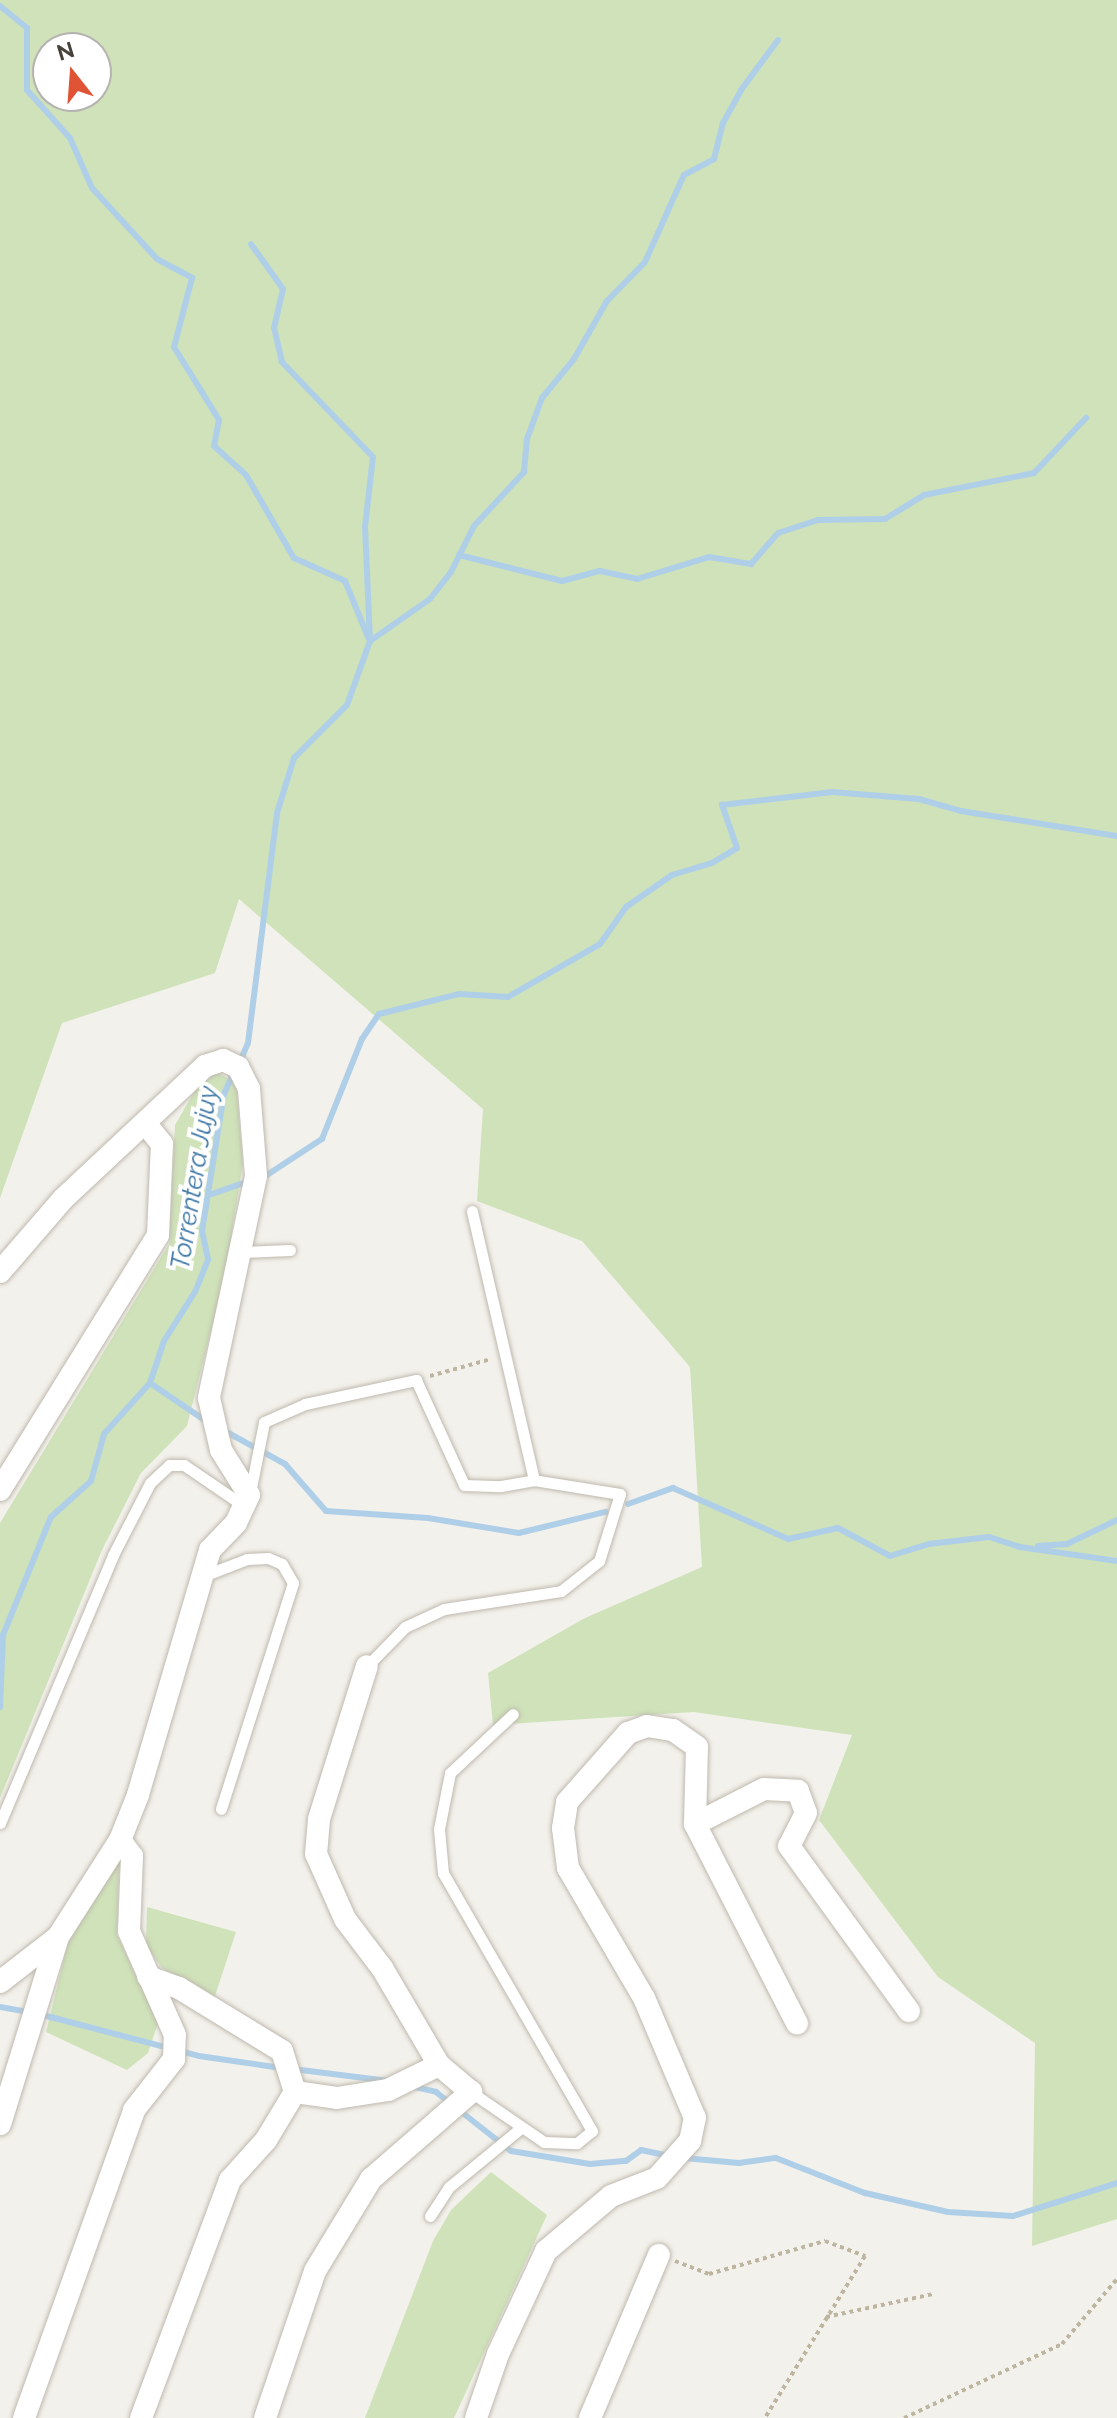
<!DOCTYPE html>
<html>
<head>
<meta charset="utf-8">
<style>
  body { margin:0 }
  #map { position:relative; width:1117px; height:2418px; overflow:hidden; background:#f3f1eb; font-family:Raleway,sans-serif }
  div>[style] { position:absolute }
  [style*='--x'] { left:calc(var(--x)*1px); top:calc(var(--y)*1px); width:calc(var(--w)*1px); rotate:calc(var(--a)*1deg) }
  .green>* { inset:0; background:#cfe2b9 }
  .stream>* { height:6px; margin:-3px; padding:0 3px; transform-origin:3px; border-radius:3px; background:#afcfe8 }
  .path>* { height:4px; margin-top:-2px; transform-origin:0; background:repeating-linear-gradient(90deg,#beb5a1 0 4px,transparent 0 8px) }
  .roads { filter:drop-shadow(0 0 2px #beb9ae) drop-shadow(0 0 2px #beb9ae) }
  .service>* { height:11px; margin:-5.5px; padding:0 5.5px; transform-origin:5.5px; border-radius:5.5px; background:#fff }
  .minor>* { height:22px; margin:-11px; padding:0 11px; transform-origin:11px; border-radius:11px; background:#fff }
  span { translate:-50% -50%; white-space:nowrap; text-align:center; line-height:1.15; -webkit-text-stroke:8px #fff; paint-order:stroke }
  .water-label { font-size:26px; color:#3f78a6; font-style:italic }
  .north { position:absolute; left:32px; top:32px; width:80px; height:80px; box-sizing:border-box; background:#fff; border:2px solid #b5b3b0; border-radius:50%; rotate:343deg; font-size:22px; font-weight:700; line-height:32px; text-align:center; color:#47423a }
  .north::after { content:''; display:block; margin:auto; width:28px; height:36px; background:#e05335; clip-path:polygon(50% 0,100% 100%,50% 72%,0 100%) }
</style>
</head>
<body>
<div id="map">
  <div class="green">
    <div style="clip-path:polygon(evenodd,0 0,1117px 0,1117px 2219px,1032px 2246px,1035px 2043px,938px 1977px,819px 1820px,852px 1735px,694px 1712px,493px 1725px,488px 1673px,585px 1618px,702px 1567px,690px 1367px,582px 1241px,477px 1201px,483px 1109px,239px 899px,215px 973px,62px 1023px,0 1198px,0 0,48px 48px,96px 48px,96px 96px,48px 96px,48px 48px)"></div>
    <div style="clip-path:polygon(218px 1073px,236px 1083px,243px 1163px,225px 1274px,187px 1426px,141px 1473px,102px 1550px,0 1798px,0 1523px,169px 1244px,175px 1125px,200px 1082px)"></div>
    <div style="clip-path:polygon(119px 1860px,117px 1935px,158px 2023px,148px 2053px,127px 2070px,46px 2032px,68px 1942px)"></div>
    <div style="clip-path:polygon(147px 1907px,236px 1932px,214px 1999px,162px 1968px,146px 1945px)"></div>
    <div style="clip-path:polygon(491px 2172px,547px 2215px,454px 2418px,365px 2418px,433px 2241px,451px 2210px)"></div>
  </div>
  <div class="stream">
    <div style="--x:0;--y:6;--w:35;--a:39"></div>
    <div style="--x:27;--y:28;--w:62;--a:90"></div>
    <div style="--x:27;--y:90;--w:64;--a:48.1"></div>
    <div style="--x:70;--y:138;--w:55;--a:66.3"></div>
    <div style="--x:92;--y:188;--w:96;--a:47.5"></div>
    <div style="--x:157;--y:259;--w:40;--a:28"></div>
    <div style="--x:192;--y:278;--w:71;--a:104.6"></div>
    <div style="--x:174;--y:347;--w:86;--a:58.3"></div>
    <div style="--x:219;--y:420;--w:26;--a:101"></div>
    <div style="--x:214;--y:446;--w:43;--a:42.2"></div>
    <div style="--x:246;--y:475;--w:96;--a:60"></div>
    <div style="--x:294;--y:558;--w:56;--a:24.3"></div>
    <div style="--x:345;--y:581;--w:61;--a:67.7"></div>
    <div style="--x:459;--y:555;--w:106;--a:14.2"></div>
    <div style="--x:562;--y:581;--w:39;--a:-15"></div>
    <div style="--x:600;--y:571;--w:38;--a:12"></div>
    <div style="--x:637;--y:579;--w:75;--a:-17"></div>
    <div style="--x:709;--y:557;--w:43;--a:9.5"></div>
    <div style="--x:751;--y:564;--w:41;--a:-48.9"></div>
    <div style="--x:778;--y:533;--w:42;--a:-18"></div>
    <div style="--x:818;--y:520;--w:67;--a:-0.9"></div>
    <div style="--x:885;--y:519;--w:46;--a:-31.6"></div>
    <div style="--x:924;--y:495;--w:112;--a:-11.3"></div>
    <div style="--x:1034;--y:473;--w:76;--a:-46.6"></div>
    <div style="--x:370;--y:641;--w:73;--a:-35"></div>
    <div style="--x:430;--y:599;--w:34;--a:-52"></div>
    <div style="--x:451;--y:572;--w:51;--a:-63.4"></div>
    <div style="--x:474;--y:526;--w:74;--a:-47.2"></div>
    <div style="--x:524;--y:472;--w:33;--a:-85"></div>
    <div style="--x:527;--y:439;--w:44;--a:-69.9"></div>
    <div style="--x:542;--y:398;--w:50;--a:-50.6"></div>
    <div style="--x:574;--y:359;--w:67;--a:-60.4"></div>
    <div style="--x:607;--y:301;--w:54;--a:-45.7"></div>
    <div style="--x:645;--y:262;--w:95;--a:-65.9"></div>
    <div style="--x:684;--y:175;--w:34;--a:-28"></div>
    <div style="--x:714;--y:159;--w:37;--a:-76"></div>
    <div style="--x:723;--y:123;--w:38;--a:-61"></div>
    <div style="--x:741;--y:90;--w:62;--a:-53.5"></div>
    <div style="--x:242;--y:1057;--w:15;--a:-67"></div>
    <div style="--x:248;--y:1043;--w:232;--a:-82.8"></div>
    <div style="--x:277;--y:813;--w:58;--a:-72.8"></div>
    <div style="--x:294;--y:758;--w:75;--a:-45"></div>
    <div style="--x:347;--y:705;--w:68;--a:-70.2"></div>
    <div style="--x:370;--y:641;--w:114;--a:-92.5"></div>
    <div style="--x:365;--y:527;--w:70;--a:-83.5"></div>
    <div style="--x:373;--y:457;--w:132;--a:-133.8"></div>
    <div style="--x:282;--y:362;--w:35;--a:-103"></div>
    <div style="--x:274;--y:328;--w:40;--a:-77"></div>
    <div style="--x:283;--y:289;--w:55;--a:-125.4"></div>
    <div style="--x:267;--y:1175;--w:66;--a:-33.2"></div>
    <div style="--x:322;--y:1139;--w:108;--a:-68.2"></div>
    <div style="--x:362;--y:1039;--w:30;--a:-56"></div>
    <div style="--x:379;--y:1014;--w:82;--a:-14"></div>
    <div style="--x:459;--y:994;--w:49;--a:3.5"></div>
    <div style="--x:508;--y:997;--w:106;--a:-29.9"></div>
    <div style="--x:600;--y:944;--w:45;--a:-54.9"></div>
    <div style="--x:626;--y:907;--w:56;--a:-34.8"></div>
    <div style="--x:672;--y:875;--w:42;--a:-16.7"></div>
    <div style="--x:712;--y:863;--w:29;--a:-31"></div>
    <div style="--x:737;--y:848;--w:46;--a:-109.2"></div>
    <div style="--x:722;--y:805;--w:111;--a:-6.7"></div>
    <div style="--x:832;--y:792;--w:87;--a:4.6"></div>
    <div style="--x:919;--y:799;--w:44;--a:15.9"></div>
    <div style="--x:961;--y:811;--w:158;--a:9.1"></div>
    <div style="--x:209;--y:1195;--w:37;--a:-19"></div>
    <div style="--x:150;--y:1383;--w:68;--a:34.2"></div>
    <div style="--x:223;--y:1430;--w:71;--a:28.7"></div>
    <div style="--x:285;--y:1464;--w:62;--a:48.9"></div>
    <div style="--x:326;--y:1511;--w:102;--a:3.9"></div>
    <div style="--x:428;--y:1518;--w:92;--a:9.4"></div>
    <div style="--x:519;--y:1533;--w:89;--a:-13.7"></div>
    <div style="--x:628;--y:1504;--w:48;--a:-19.6"></div>
    <div style="--x:673;--y:1488;--w:126;--a:23.9"></div>
    <div style="--x:788;--y:1539;--w:51;--a:-12.4"></div>
    <div style="--x:838;--y:1528;--w:59;--a:28.3"></div>
    <div style="--x:890;--y:1556;--w:41;--a:-17.1"></div>
    <div style="--x:929;--y:1544;--w:60;--a:-6.7"></div>
    <div style="--x:989;--y:1537;--w:33;--a:18"></div>
    <div style="--x:1020;--y:1547;--w:98;--a:8.2"></div>
    <div style="--x:1038;--y:1546;--w:29;--a:-4"></div>
    <div style="--x:1067;--y:1544;--w:55;--a:-25.6"></div>
    <div style="--x:0;--y:1707;--w:72;--a:-87.6"></div>
    <div style="--x:3;--y:1635;--w:127;--a:-67.9"></div>
    <div style="--x:51;--y:1517;--w:54;--a:-42"></div>
    <div style="--x:91;--y:1481;--w:49;--a:-74.5"></div>
    <div style="--x:104;--y:1434;--w:69;--a:-48"></div>
    <div style="--x:150;--y:1383;--w:44;--a:-71.6"></div>
    <div style="--x:164;--y:1341;--w:58;--a:-57.7"></div>
    <div style="--x:195;--y:1292;--w:35;--a:-68"></div>
    <div style="--x:208;--y:1259;--w:29;--a:-102"></div>
    <div style="--x:202;--y:1231;--w:139;--a:-80.9"></div>
    <div style="--x:224;--y:1094;--w:20;--a:-66"></div>
    <div style="--x:0;--y:2007;--w:28;--a:10"></div>
    <div style="--x:39;--y:2014;--w:165;--a:14.7"></div>
    <div style="--x:199;--y:2056;--w:83;--a:8.3"></div>
    <div style="--x:293;--y:2069;--w:96;--a:7.2"></div>
    <div style="--x:411;--y:2086;--w:26;--a:13"></div>
    <div style="--x:436;--y:2092;--w:95;--a:38.2"></div>
    <div style="--x:511;--y:2151;--w:80;--a:9.3"></div>
    <div style="--x:590;--y:2164;--w:36;--a:-5"></div>
    <div style="--x:626;--y:2161;--w:19;--a:-36"></div>
    <div style="--x:641;--y:2150;--w:29;--a:12"></div>
    <div style="--x:684;--y:2158;--w:55;--a:5.2"></div>
    <div style="--x:739;--y:2163;--w:37;--a:-8"></div>
    <div style="--x:776;--y:2158;--w:96;--a:21.5"></div>
    <div style="--x:865;--y:2193;--w:85;--a:12.9"></div>
    <div style="--x:948;--y:2212;--w:65;--a:3.5"></div>
    <div style="--x:1013;--y:2216;--w:109;--a:-17.6"></div>
  </div>
  <div class="path">
    <div style="--x:430;--y:1376;--w:63;--a:-15.6"></div>
    <div style="--x:675;--y:2261;--w:36;--a:21"></div>
    <div style="--x:709;--y:2274;--w:121;--a:-15.9"></div>
    <div style="--x:825;--y:2241;--w:43;--a:20.6"></div>
    <div style="--x:865;--y:2256;--w:190;--a:121.7"></div>
    <div style="--x:826;--y:2317;--w:109;--a:-12.1"></div>
    <div style="--x:904;--y:2418;--w:174;--a:-25.1"></div>
    <div style="--x:1062;--y:2344;--w:85;--a:-49.8"></div>
  </div>
  <div class="roads">
    <div class="service">
      <div style="--x:242;--y:1252;--w:48;--a:-2.4"></div>
      <div style="--x:250;--y:1493;--w:72;--a:-78.8"></div>
      <div style="--x:264;--y:1422;--w:45;--a:-23.7"></div>
      <div style="--x:305;--y:1404;--w:114;--a:-12.2"></div>
      <div style="--x:416;--y:1380;--w:115;--a:65.4"></div>
      <div style="--x:464;--y:1485;--w:37;--a:2"></div>
      <div style="--x:501;--y:1486;--w:34;--a:-10"></div>
      <div style="--x:203;--y:1576;--w:47;--a:-21.1"></div>
      <div style="--x:247;--y:1559;--w:21;--a:-3"></div>
      <div style="--x:268;--y:1558;--w:15;--a:23"></div>
      <div style="--x:282;--y:1564;--w:22;--a:60"></div>
      <div style="--x:293;--y:1583;--w:237;--a:107.7"></div>
      <div style="--x:367;--y:1666;--w:54;--a:-45.7"></div>
      <div style="--x:405;--y:1627;--w:43;--a:-24.8"></div>
      <div style="--x:444;--y:1609;--w:118;--a:-8.7"></div>
      <div style="--x:561;--y:1591;--w:48;--a:-38.3"></div>
      <div style="--x:599;--y:1561;--w:70;--a:-72.6"></div>
      <div style="--x:620;--y:1494;--w:87;--a:-170.8"></div>
      <div style="--x:534;--y:1480;--w:276;--a:-103"></div>
      <div style="--x:0;--y:1823;--w:291;--a:-67.1"></div>
      <div style="--x:113;--y:1555;--w:81;--a:-62.8"></div>
      <div style="--x:150;--y:1483;--w:26;--a:-43"></div>
      <div style="--x:169;--y:1465;--w:15;--a:0"></div>
      <div style="--x:184;--y:1465;--w:73;--a:34.3"></div>
      <div style="--x:471;--y:2092;--w:88;--a:34.4"></div>
      <div style="--x:544;--y:2142;--w:33;--a:2"></div>
      <div style="--x:577;--y:2143;--w:19;--a:-39"></div>
      <div style="--x:592;--y:2131;--w:298;--a:-120"></div>
      <div style="--x:443;--y:1873;--w:44;--a:-95.2"></div>
      <div style="--x:439;--y:1829;--w:57;--a:-78.9"></div>
      <div style="--x:450;--y:1773;--w:86;--a:-43.1"></div>
      <div style="--x:430;--y:2216;--w:35;--a:-57"></div>
      <div style="--x:449;--y:2187;--w:94;--a:-39.4"></div>
    </div>
    <div class="minor">
      <div style="--x:0;--y:1272;--w:96;--a:-49.2"></div>
      <div style="--x:63;--y:1199;--w:195;--a:-43.1"></div>
      <div style="--x:205;--y:1066;--w:19;--a:-18"></div>
      <div style="--x:223;--y:1060;--w:17;--a:25"></div>
      <div style="--x:238;--y:1067;--w:25;--a:63"></div>
      <div style="--x:249;--y:1089;--w:87;--a:85.4"></div>
      <div style="--x:256;--y:1176;--w:227;--a:102"></div>
      <div style="--x:209;--y:1398;--w:53;--a:77"></div>
      <div style="--x:221;--y:1450;--w:53;--a:58.1"></div>
      <div style="--x:249;--y:1495;--w:31;--a:115"></div>
      <div style="--x:236;--y:1523;--w:37;--a:134"></div>
      <div style="--x:210;--y:1550;--w:255;--a:106.4"></div>
      <div style="--x:138;--y:1795;--w:48;--a:111.8"></div>
      <div style="--x:120;--y:1840;--w:115;--a:122.6"></div>
      <div style="--x:58;--y:1937;--w:196;--a:107.2"></div>
      <div style="--x:0;--y:1490;--w:300;--a:-58.2"></div>
      <div style="--x:158;--y:1235;--w:91;--a:-87.5"></div>
      <div style="--x:162;--y:1144;--w:27;--a:-129"></div>
      <div style="--x:695;--y:1824;--w:77;--a:-26.9"></div>
      <div style="--x:764;--y:1789;--w:34;--a:3"></div>
      <div style="--x:798;--y:1791;--w:23;--a:70"></div>
      <div style="--x:806;--y:1813;--w:37;--a:117"></div>
      <div style="--x:789;--y:1846;--w:204;--a:54"></div>
      <div style="--x:0;--y:1982;--w:73;--a:-37.8"></div>
      <div style="--x:295;--y:2092;--w:42;--a:8.1"></div>
      <div style="--x:337;--y:2098;--w:52;--a:-8.9"></div>
      <div style="--x:388;--y:2090;--w:57;--a:-26.1"></div>
      <div style="--x:24;--y:2418;--w:327;--a:-70.3"></div>
      <div style="--x:134;--y:2110;--w:65;--a:-51.9"></div>
      <div style="--x:174;--y:2059;--w:24;--a:-88"></div>
      <div style="--x:175;--y:2035;--w:114;--a:-113.9"></div>
      <div style="--x:129;--y:1931;--w:75;--a:-87.7"></div>
      <div style="--x:132;--y:1856;--w:20;--a:-127"></div>
      <div style="--x:141;--y:2418;--w:254;--a:-69.5"></div>
      <div style="--x:230;--y:2180;--w:54;--a:-48"></div>
      <div style="--x:266;--y:2140;--w:56;--a:-58.9"></div>
      <div style="--x:295;--y:2092;--w:43;--a:-107.6"></div>
      <div style="--x:282;--y:2051;--w:121;--a:-148.5"></div>
      <div style="--x:179;--y:1988;--w:33;--a:-160"></div>
      <div style="--x:265;--y:2418;--w:155;--a:-71.2"></div>
      <div style="--x:315;--y:2271;--w:108;--a:-58.7"></div>
      <div style="--x:371;--y:2179;--w:133;--a:-41"></div>
      <div style="--x:471;--y:2092;--w:42;--a:-139.8"></div>
      <div style="--x:439;--y:2065;--w:113;--a:-120.4"></div>
      <div style="--x:382;--y:1968;--w:61;--a:-127.1"></div>
      <div style="--x:345;--y:1919;--w:71;--a:-114"></div>
      <div style="--x:316;--y:1854;--w:35;--a:-85"></div>
      <div style="--x:319;--y:1819;--w:160;--a:-72.6"></div>
      <div style="--x:476;--y:2418;--w:68;--a:-71"></div>
      <div style="--x:498;--y:2354;--w:114;--a:-65"></div>
      <div style="--x:546;--y:2251;--w:85;--a:-40.2"></div>
      <div style="--x:611;--y:2196;--w:49;--a:-21.4"></div>
      <div style="--x:657;--y:2178;--w:50;--a:-48.3"></div>
      <div style="--x:690;--y:2141;--w:24;--a:-78"></div>
      <div style="--x:695;--y:2118;--w:130;--a:-113"></div>
      <div style="--x:644;--y:1998;--w:151;--a:-120.3"></div>
      <div style="--x:568;--y:1868;--w:40;--a:-97.1"></div>
      <div style="--x:563;--y:1828;--w:26;--a:-81"></div>
      <div style="--x:567;--y:1802;--w:92;--a:-48.5"></div>
      <div style="--x:628;--y:1733;--w:20;--a:-20"></div>
      <div style="--x:647;--y:1726;--w:26;--a:9"></div>
      <div style="--x:673;--y:1730;--w:29;--a:35"></div>
      <div style="--x:697;--y:1747;--w:77;--a:91.5"></div>
      <div style="--x:695;--y:1824;--w:224;--a:62.9"></div>
      <div style="--x:590;--y:2418;--w:177;--a:-67.1"></div>
    </div>
  </div>
  <div class="water-label">
    <span style="left:195px;top:1178px;rotate:-81deg">Torrentera Jujuy</span>
  </div>
  <div class="north">N</div>
</div>
</body>
</html>
